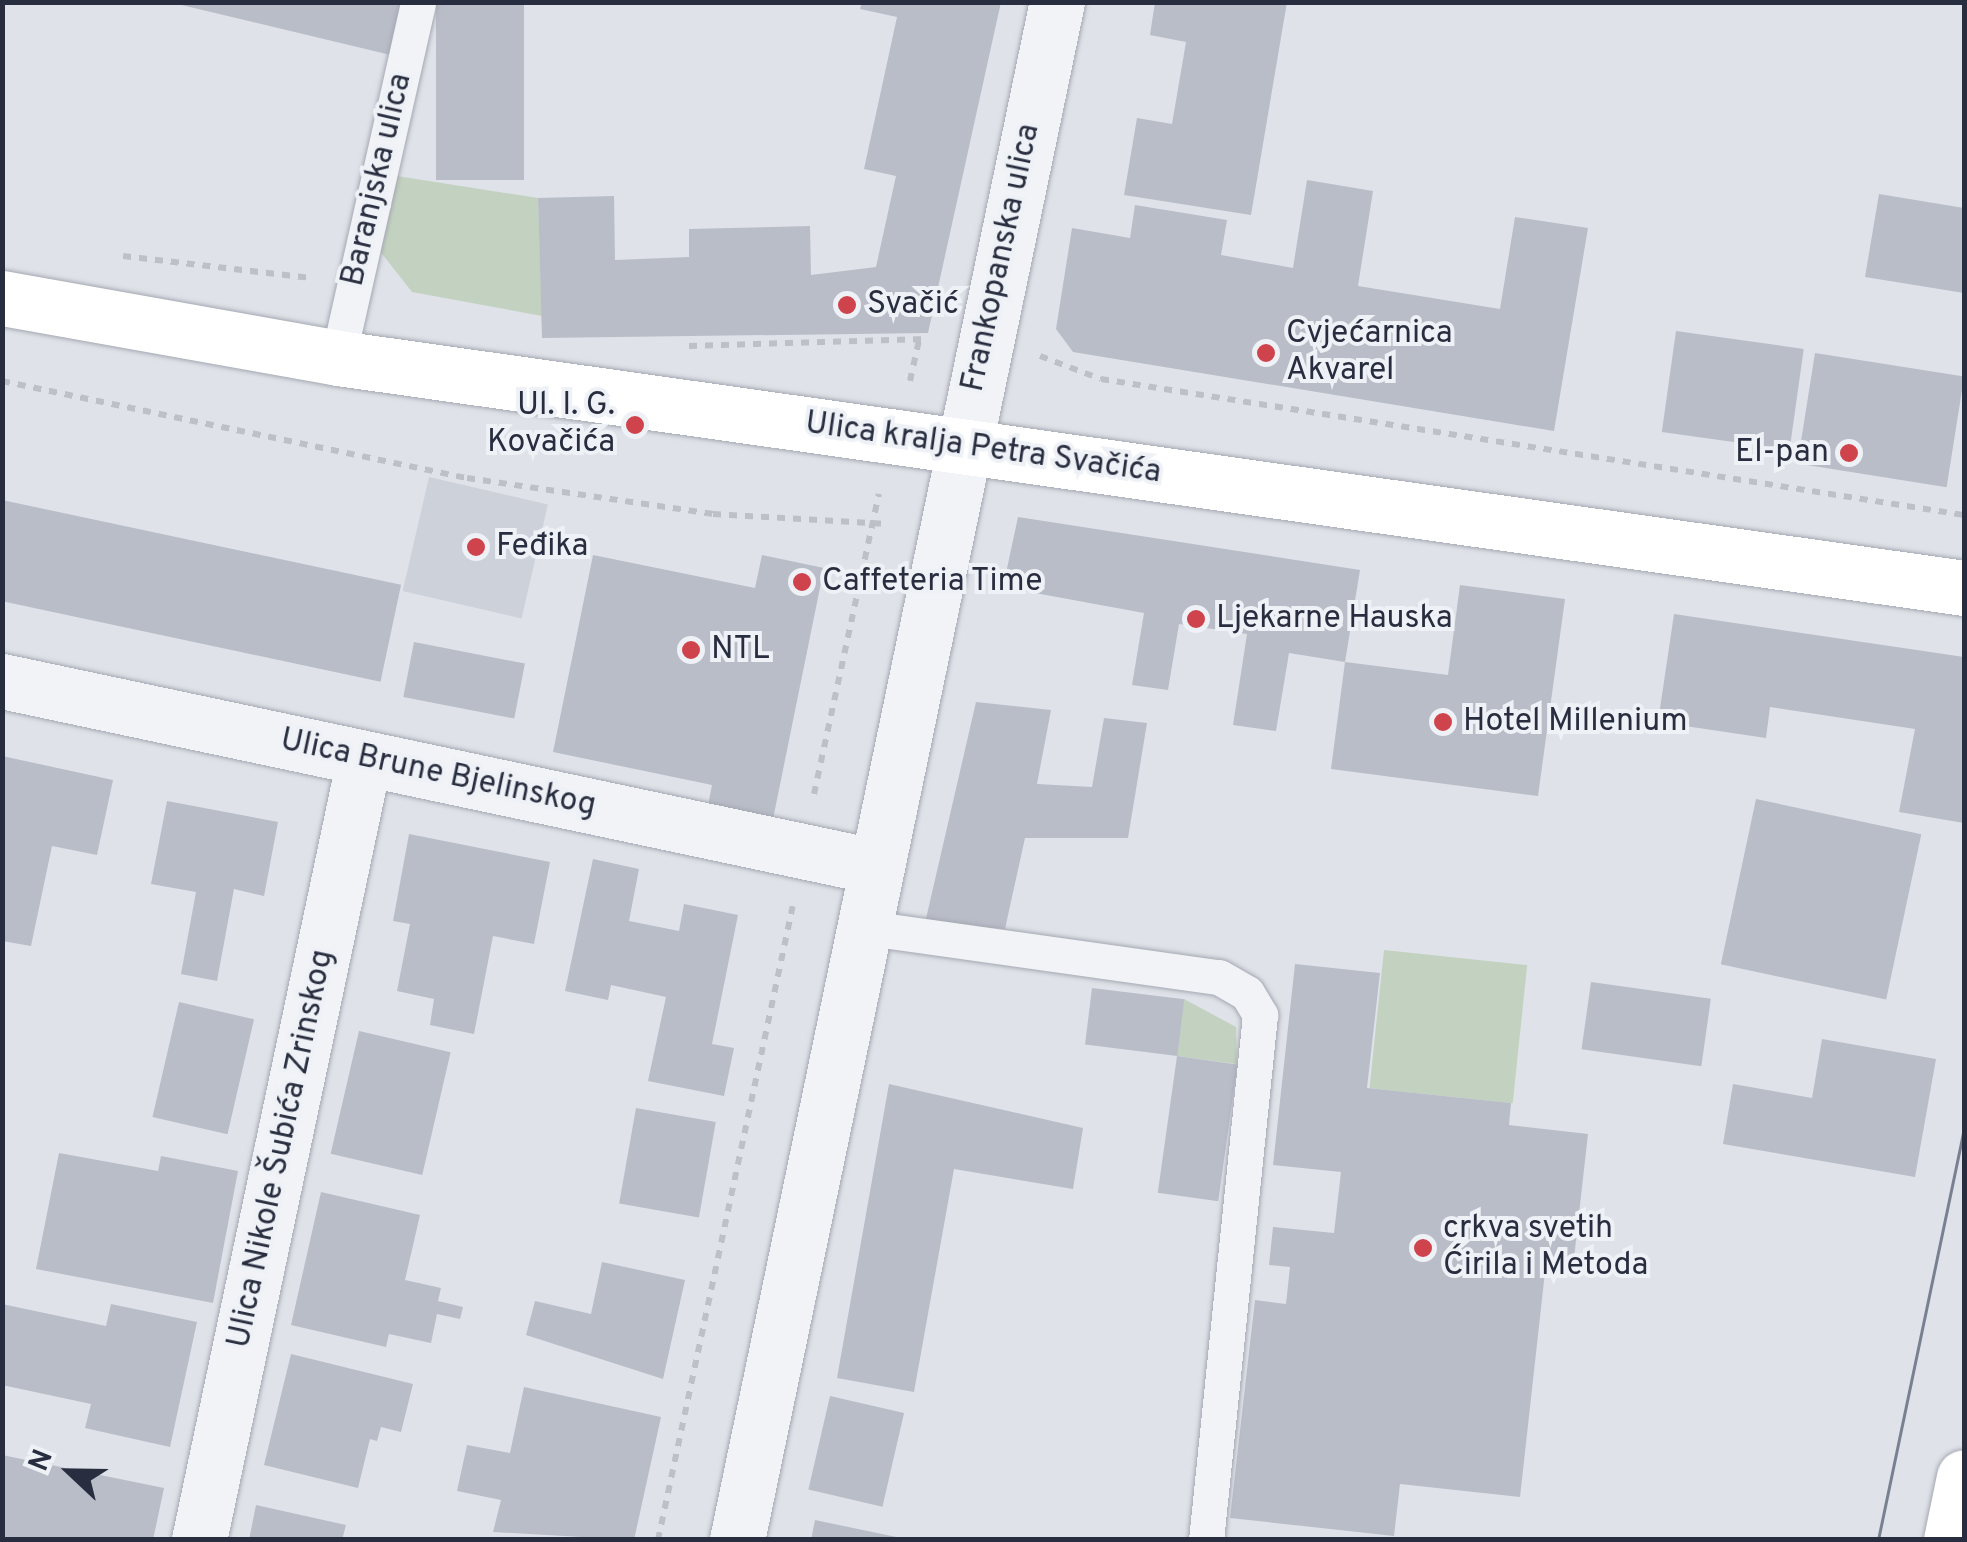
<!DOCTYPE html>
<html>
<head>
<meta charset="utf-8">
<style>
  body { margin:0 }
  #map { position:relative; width:1967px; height:1542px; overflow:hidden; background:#dfe2e8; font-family:Overpass,sans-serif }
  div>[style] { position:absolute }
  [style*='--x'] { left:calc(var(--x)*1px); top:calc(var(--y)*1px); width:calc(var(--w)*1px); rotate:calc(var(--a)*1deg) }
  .built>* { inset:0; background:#cdd1da; transform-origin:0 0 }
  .green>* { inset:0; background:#c3d2c0; transform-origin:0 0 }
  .building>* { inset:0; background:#b9bdc8; transform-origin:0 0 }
  .path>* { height:6px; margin-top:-3px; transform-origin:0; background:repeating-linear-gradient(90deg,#bdc0c7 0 8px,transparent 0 16px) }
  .roads { filter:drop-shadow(0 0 2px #a4a8b2) drop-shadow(0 0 2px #a4a8b2) }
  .lane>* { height:35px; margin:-17.5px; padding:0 17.5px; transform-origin:17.5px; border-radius:17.5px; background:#f2f3f7 }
  .street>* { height:55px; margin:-27.5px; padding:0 27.5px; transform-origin:27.5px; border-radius:27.5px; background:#f2f3f7 }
  .secondary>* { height:55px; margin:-27.5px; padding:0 27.5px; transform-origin:27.5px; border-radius:27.5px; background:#fff }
  .tram>* { height:2.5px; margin:-1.25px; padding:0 1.25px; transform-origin:1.25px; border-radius:1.25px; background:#788092 }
  .dots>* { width:28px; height:28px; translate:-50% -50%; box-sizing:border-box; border:5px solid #eef1f6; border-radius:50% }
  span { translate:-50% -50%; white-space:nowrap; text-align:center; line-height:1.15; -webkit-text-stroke:8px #eef1f6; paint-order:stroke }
  .street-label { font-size:32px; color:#282e3f }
  .poi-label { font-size:32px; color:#282e3f }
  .left { translate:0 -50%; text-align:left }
  .right { translate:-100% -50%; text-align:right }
  .frame { position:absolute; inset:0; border:5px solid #282e3f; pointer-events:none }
  .north { position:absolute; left:20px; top:1422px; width:100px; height:100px; -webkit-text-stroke:8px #eef1f6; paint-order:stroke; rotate:292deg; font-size:28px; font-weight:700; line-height:40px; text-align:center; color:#282e3f }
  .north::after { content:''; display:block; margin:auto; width:35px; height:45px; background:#282e3f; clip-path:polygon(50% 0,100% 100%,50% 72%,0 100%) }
</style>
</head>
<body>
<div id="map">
  <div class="built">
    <div style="left:429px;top:477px;width:122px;height:117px;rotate:13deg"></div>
  </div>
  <div class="green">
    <div style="clip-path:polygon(397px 176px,538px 198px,542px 316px,412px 292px,379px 250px)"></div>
    <div style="left:1384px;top:950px;width:144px;height:139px;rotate:6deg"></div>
    <div style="clip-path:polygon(1184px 999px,1236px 1027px,1237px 1064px,1177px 1056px)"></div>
  </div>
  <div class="building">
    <div style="clip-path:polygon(169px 2px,411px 2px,399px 57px)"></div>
    <div style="left:436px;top:2px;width:88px;height:178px"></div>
    <div style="clip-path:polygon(862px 2px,1001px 2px,928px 333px,542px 338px,538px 198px,614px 196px,615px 260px,689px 257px,689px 229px,810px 226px,811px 275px,876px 267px,896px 176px,864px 169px,897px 17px,860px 9px)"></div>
    <div style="clip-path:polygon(1155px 2px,1287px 2px,1251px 215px,1124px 195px,1137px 118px,1172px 124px,1186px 42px,1150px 35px)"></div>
    <div style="clip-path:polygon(1307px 180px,1373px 191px,1358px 286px,1500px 309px,1515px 217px,1588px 228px,1554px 431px,1073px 352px,1056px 329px,1072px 228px,1130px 238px,1135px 205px,1227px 220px,1221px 255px,1293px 268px)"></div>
    <div style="clip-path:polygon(1879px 194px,1964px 208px,1964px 293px,1865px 277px)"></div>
    <div style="left:1676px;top:331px;width:129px;height:102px;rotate:8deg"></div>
    <div style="left:1815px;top:353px;width:151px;height:112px;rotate:9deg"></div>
    <div style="left:2px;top:500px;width:408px;height:99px;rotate:12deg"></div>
    <div style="clip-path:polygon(1018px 517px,1360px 570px,1345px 662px,1289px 653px,1276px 731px,1233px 725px,1247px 634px,1179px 624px,1168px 690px,1132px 685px,1144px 613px,1003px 587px)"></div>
    <div style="clip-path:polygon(593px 555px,755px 588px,762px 555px,824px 568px,771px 829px,706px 816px,712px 785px,553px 752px)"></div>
    <div style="clip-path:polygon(1460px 585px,1565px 599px,1538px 796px,1331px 769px,1345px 662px,1448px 675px)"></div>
    <div style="clip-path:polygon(1674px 614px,1964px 657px,1964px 823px,1899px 812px,1915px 729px,1770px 707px,1766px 738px,1658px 722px)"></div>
    <div style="left:414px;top:642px;width:113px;height:56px;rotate:11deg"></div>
    <div style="clip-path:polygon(976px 702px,1051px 710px,1037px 784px,1092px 787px,1104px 718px,1147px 723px,1128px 838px,1025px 838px,1005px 929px,925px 923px)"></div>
    <div style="clip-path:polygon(2px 756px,113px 780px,97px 855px,52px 846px,31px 946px,2px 941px)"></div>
    <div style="left:1756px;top:799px;width:169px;height:169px;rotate:12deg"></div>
    <div style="clip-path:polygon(167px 801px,278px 822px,264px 896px,234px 889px,217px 981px,181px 974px,196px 892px,151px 884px)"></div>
    <div style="clip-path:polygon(409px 834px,550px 862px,534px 944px,493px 936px,474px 1034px,430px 1025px,434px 999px,397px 991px,410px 924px,393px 921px)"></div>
    <div style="clip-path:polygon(593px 859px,639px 869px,629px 921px,679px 931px,684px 904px,738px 915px,712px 1044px,734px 1048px,724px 1096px,648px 1081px,666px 997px,611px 985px,608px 1000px,565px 991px)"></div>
    <div style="clip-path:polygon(1295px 964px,1380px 973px,1367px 1088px,1511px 1103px,1509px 1125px,1588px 1134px,1573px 1267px,1546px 1263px,1520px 1497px,1400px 1484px,1394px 1536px,1230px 1518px,1255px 1300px,1286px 1304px,1290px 1267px,1269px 1265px,1273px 1227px,1334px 1233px,1341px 1172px,1273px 1165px)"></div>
    <div style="left:1591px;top:982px;width:121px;height:68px;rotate:8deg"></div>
    <div style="left:1092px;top:988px;width:93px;height:57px;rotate:7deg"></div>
    <div style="left:179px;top:1002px;width:77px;height:118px;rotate:13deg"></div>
    <div style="left:359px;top:1031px;width:94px;height:126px;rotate:13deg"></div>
    <div style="clip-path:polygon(1822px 1039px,1936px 1059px,1915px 1177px,1723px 1144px,1733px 1084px,1812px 1098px)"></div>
    <div style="left:1177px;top:1056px;width:61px;height:138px;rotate:8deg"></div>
    <div style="clip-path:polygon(889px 1084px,1083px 1128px,1073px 1189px,954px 1169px,914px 1392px,837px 1378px)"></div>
    <div style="left:636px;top:1108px;width:81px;height:97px;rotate:10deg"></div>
    <div style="clip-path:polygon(59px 1153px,158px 1171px,161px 1156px,238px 1171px,213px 1303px,36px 1269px)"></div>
    <div style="clip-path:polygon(321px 1192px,420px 1215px,405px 1280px,441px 1288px,438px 1301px,463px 1307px,460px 1319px,437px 1314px,431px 1343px,389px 1334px,386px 1347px,291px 1325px)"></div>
    <div style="clip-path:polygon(602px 1262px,685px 1280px,663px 1379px,526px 1335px,535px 1301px,591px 1314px)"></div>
    <div style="clip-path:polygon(2px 1304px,106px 1326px,111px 1304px,197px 1322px,170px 1447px,85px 1428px,91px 1404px,2px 1385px)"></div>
    <div style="clip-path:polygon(291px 1354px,413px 1384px,401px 1432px,381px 1427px,377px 1441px,370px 1439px,358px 1488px,264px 1465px)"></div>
    <div style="clip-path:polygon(524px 1387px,661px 1417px,634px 1540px,493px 1532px,501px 1500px,457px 1491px,467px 1445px,510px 1453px)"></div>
    <div style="left:830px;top:1396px;width:76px;height:96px;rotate:13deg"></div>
    <div style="clip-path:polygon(2px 1455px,164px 1488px,153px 1540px,2px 1540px)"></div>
    <div style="clip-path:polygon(256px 1505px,346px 1525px,342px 1540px,249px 1540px)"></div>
    <div style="clip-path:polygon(815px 1520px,901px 1538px,901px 1540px,811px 1540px)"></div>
  </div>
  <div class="path">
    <div style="--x:123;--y:256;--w:187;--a:6.7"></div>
    <div style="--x:689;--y:346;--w:237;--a:-1.7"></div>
    <div style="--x:1040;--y:356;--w:65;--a:20.7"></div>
    <div style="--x:1101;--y:379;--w:874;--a:8.96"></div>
    <div style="--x:2;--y:381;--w:475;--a:11.8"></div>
    <div style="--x:467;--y:478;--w:249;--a:8.3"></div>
    <div style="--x:713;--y:514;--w:175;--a:3.3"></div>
    <div style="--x:910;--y:381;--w:42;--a:-77.6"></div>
    <div style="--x:814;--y:794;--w:307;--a:-77.8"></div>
    <div style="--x:658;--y:1540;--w:649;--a:-78"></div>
  </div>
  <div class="roads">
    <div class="lane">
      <div style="--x:338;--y:358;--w:365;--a:-77.3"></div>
      <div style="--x:861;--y:927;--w:361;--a:8"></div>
      <div style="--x:1219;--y:977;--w:32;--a:30"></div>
      <div style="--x:1247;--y:993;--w:26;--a:59"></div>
      <div style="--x:1260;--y:1015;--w:528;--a:95.87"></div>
    </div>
    <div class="street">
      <div style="--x:2;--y:681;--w:890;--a:11.99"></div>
      <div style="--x:199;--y:1540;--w:798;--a:-78.07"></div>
      <div style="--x:737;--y:1540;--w:1571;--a:-78.25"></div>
    </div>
    <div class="secondary">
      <div style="--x:2;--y:298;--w:341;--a:10.1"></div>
      <div style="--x:338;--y:358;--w:1642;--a:8.05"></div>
      <div style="--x:1951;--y:1540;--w:64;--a:-78.3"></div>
    </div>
  </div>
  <div class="tram">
    <div style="--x:1878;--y:1540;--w:422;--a:-78.2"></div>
  </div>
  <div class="dots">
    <div style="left:847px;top:305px;background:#ce434c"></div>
    <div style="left:1266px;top:353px;background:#ce434c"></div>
    <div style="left:635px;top:425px;background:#ce434c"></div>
    <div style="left:1849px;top:453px;background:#ce434c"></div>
    <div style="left:476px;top:547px;background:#ce434c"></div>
    <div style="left:802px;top:582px;background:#ce434c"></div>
    <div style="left:1196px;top:619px;background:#ce434c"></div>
    <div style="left:691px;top:650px;background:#ce434c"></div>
    <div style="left:1443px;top:722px;background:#ce434c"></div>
    <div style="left:1423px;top:1248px;background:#ce434c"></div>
  </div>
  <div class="street-label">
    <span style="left:378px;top:180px;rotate:-77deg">Baranjska ulica</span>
    <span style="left:1002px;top:258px;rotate:-78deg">Frankopanska ulica</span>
    <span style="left:983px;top:449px;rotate:8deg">Ulica kralja Petra Svačića</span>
    <span style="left:438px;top:774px;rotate:12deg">Ulica Brune Bjelinskog</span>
    <span style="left:282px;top:1149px;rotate:-78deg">Ulica Nikole Šubića Zrinskog</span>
  </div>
  <div class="poi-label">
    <span class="left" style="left:867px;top:305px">Svačić</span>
    <span class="left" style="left:1286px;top:353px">Cvjećarnica<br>Akvarel</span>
    <span class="right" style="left:615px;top:425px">Ul. I. G.<br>Kovačića</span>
    <span class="right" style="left:1829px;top:453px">El-pan</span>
    <span class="left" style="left:496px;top:547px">Feđika</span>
    <span class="left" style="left:822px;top:582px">Caffeteria Time</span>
    <span class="left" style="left:1216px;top:619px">Ljekarne Hauska</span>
    <span class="left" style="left:711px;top:650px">NTL</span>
    <span class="left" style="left:1463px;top:722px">Hotel Millenium</span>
    <span class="left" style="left:1443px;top:1248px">crkva svetih<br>Ćirila i Metoda</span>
  </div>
  <div class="frame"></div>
  <div class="north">N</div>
</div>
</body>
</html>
